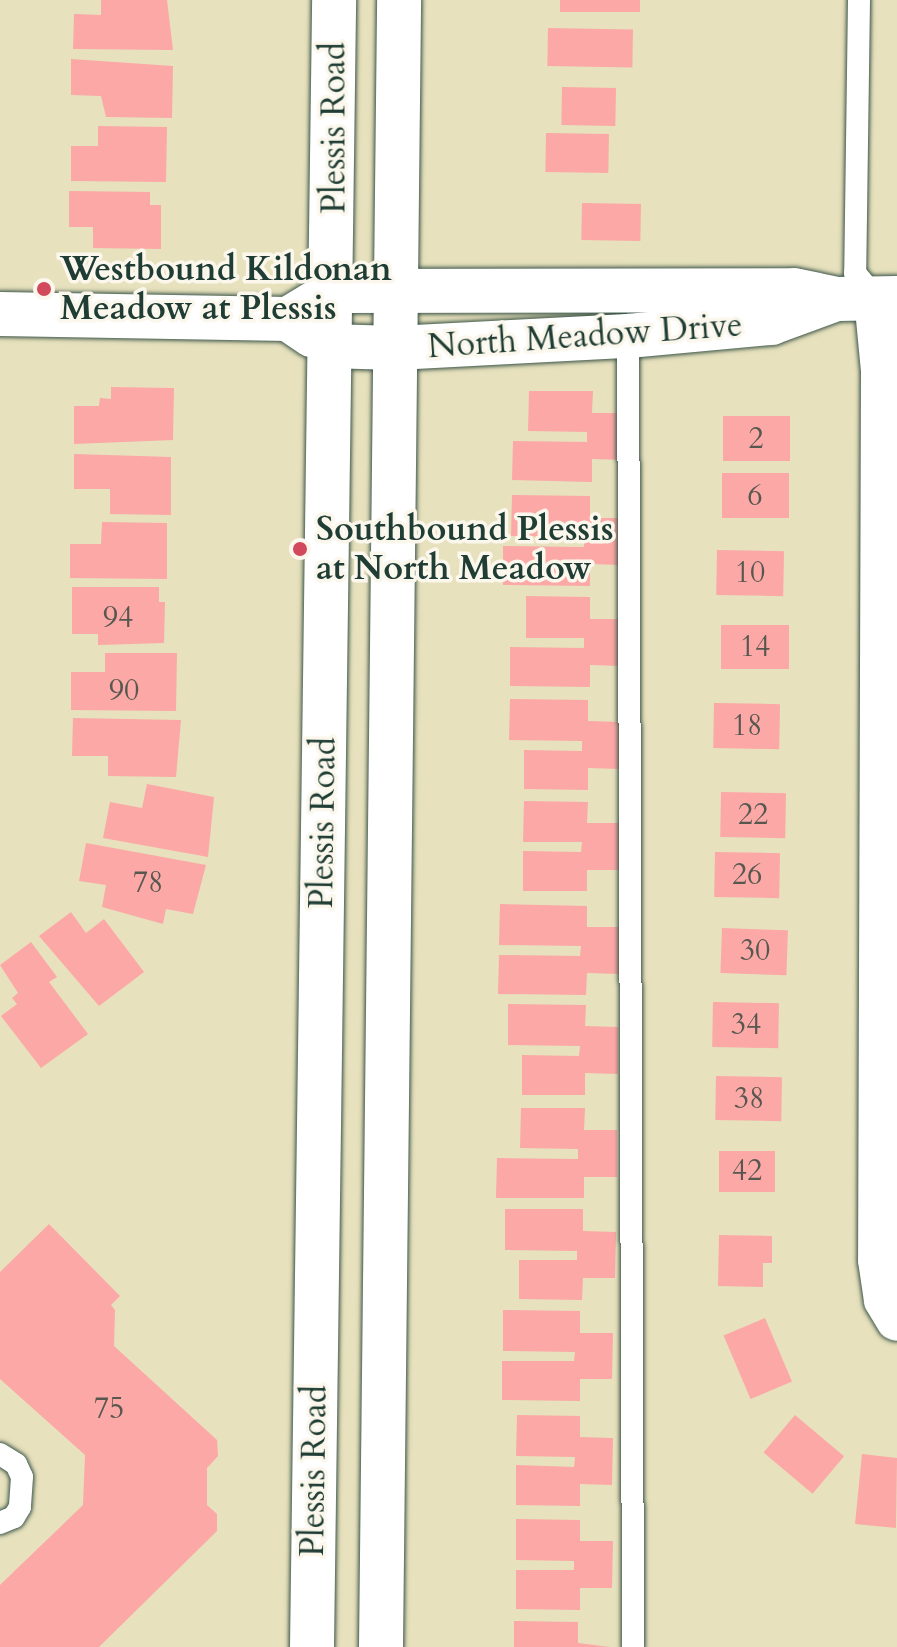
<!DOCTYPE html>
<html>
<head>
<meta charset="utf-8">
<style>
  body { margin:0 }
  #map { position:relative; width:897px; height:1647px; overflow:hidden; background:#e7e1bd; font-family:Cardo,serif }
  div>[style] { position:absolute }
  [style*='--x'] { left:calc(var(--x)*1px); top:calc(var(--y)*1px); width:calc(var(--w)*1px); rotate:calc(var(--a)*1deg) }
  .building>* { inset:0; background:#fca8a6; transform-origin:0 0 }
  .roads { filter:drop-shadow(0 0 2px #3d5649) drop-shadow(0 0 2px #3d5649) }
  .lane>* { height:22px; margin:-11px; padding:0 11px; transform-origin:11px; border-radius:11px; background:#fff }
  .street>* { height:42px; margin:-21px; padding:0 21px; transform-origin:21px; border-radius:21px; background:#fff }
  .secondary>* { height:44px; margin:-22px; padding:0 22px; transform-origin:22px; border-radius:22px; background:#fff }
  .dots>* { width:22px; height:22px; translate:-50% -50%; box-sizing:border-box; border:4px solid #fbf7ec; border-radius:50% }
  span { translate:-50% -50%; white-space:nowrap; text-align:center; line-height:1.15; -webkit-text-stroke:7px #fbf7ec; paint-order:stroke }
  .number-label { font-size:30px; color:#565850 }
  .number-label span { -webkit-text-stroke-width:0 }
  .street-label { font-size:34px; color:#1f3d34 }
  .poi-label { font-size:34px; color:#1f3d34; font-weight:700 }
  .left { translate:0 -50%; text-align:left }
</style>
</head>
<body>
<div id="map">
  <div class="building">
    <div style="clip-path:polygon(101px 0,167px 0,173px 50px,73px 49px,74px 14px,101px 15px)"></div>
    <div style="left:560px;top:0;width:80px;height:12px"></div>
    <div style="left:548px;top:28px;width:85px;height:38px;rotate:1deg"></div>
    <div style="clip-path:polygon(71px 59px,173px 66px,172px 118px,106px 117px,101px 96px,71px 95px)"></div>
    <div style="left:562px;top:87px;width:54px;height:38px;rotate:1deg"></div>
    <div style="clip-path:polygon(98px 126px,167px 127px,166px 182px,71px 181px,71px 146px,98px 146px)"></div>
    <div style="left:546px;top:133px;width:63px;height:39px;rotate:1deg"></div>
    <div style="clip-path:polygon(69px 191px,150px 192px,150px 205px,161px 205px,161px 249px,93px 248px,93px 227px,69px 227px)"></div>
    <div style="left:582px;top:203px;width:59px;height:37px;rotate:1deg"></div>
    <div style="clip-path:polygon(111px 387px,174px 388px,173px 440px,74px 444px,74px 406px,99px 406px,100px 398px,111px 399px)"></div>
    <div style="clip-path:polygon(529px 391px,593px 391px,592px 413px,625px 413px,625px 460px,592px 459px,592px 482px,512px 480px,513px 441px,587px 442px,587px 432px,528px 431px)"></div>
    <div style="left:723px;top:416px;width:67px;height:45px"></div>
    <div style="clip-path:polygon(74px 454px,171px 457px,171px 515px,110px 514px,110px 489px,74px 489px)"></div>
    <div style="left:722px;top:473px;width:67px;height:45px"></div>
    <div style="clip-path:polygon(512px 495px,590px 496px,590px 518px,623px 518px,622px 565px,590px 564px,590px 586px,503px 585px,503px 546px,584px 547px,584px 537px,511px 536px)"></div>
    <div style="clip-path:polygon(102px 522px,167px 523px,167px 579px,70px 578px,70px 544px,101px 544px)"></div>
    <div style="left:717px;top:550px;width:67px;height:45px;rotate:1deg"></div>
    <div style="clip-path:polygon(72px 587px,159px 587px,159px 602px,165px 602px,164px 643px,98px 645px,98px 634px,72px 634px)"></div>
    <div style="clip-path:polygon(526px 596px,590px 597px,590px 619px,623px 619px,622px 666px,590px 665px,590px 687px,510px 686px,510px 647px,584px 648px,584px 638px,526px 638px)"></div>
    <div style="left:721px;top:625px;width:68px;height:44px"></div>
    <div style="clip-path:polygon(105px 653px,177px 653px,176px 711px,71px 710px,71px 672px,105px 672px)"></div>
    <div style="clip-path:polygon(510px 699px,588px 700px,588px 721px,621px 722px,621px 769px,588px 768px,588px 790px,524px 789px,524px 750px,582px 751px,582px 741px,509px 740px)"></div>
    <div style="left:714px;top:703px;width:66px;height:45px;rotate:1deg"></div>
    <div style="clip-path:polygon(73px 718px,181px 720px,176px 777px,108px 776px,108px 756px,72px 756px)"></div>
    <div style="clip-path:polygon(147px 784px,214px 797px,208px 857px,103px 838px,110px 802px,142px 808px)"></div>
    <div style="left:721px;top:792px;width:65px;height:45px;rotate:1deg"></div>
    <div style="clip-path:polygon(524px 801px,588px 802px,587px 823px,620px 823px,620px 870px,587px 870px,587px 891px,523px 891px,523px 851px,581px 852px,582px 842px,523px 842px)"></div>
    <div style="clip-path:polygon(86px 843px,206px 865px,193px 914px,166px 909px,163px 924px,102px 907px,106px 885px,79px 881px)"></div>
    <div style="left:715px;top:852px;width:65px;height:45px;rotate:1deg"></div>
    <div style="clip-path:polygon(500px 904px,587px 906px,587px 927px,619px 927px,619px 974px,587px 973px,586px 995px,498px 994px,499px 955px,580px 956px,581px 946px,499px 945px)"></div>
    <div style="clip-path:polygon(71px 912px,86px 933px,104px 919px,144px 972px,99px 1006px,39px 936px)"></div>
    <div style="left:722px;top:928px;width:66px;height:45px;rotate:2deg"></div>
    <div style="clip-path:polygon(31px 942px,57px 977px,49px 982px,88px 1034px,41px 1068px,1px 1016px,17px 1004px,12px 998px,18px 993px,0 965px)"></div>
    <div style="left:713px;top:1002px;width:66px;height:45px;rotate:1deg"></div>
    <div style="clip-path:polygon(508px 1004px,586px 1005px,585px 1026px,618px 1027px,618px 1074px,585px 1073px,585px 1095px,522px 1095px,522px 1055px,579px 1056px,580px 1046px,508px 1045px)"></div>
    <div style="left:716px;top:1076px;width:66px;height:44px;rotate:1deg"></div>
    <div style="clip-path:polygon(521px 1108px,585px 1108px,584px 1130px,617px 1130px,617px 1177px,584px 1177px,584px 1198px,496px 1198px,497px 1158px,578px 1159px,578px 1149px,520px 1148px)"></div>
    <div style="left:719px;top:1151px;width:56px;height:41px"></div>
    <div style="clip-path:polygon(505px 1209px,583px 1209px,583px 1231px,616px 1232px,615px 1278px,583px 1278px,582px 1300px,519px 1299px,519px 1260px,577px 1260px,577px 1251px,505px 1250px)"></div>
    <div style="clip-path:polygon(49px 1224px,120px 1296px,111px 1305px,115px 1310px,114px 1346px,217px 1440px,218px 1456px,207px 1468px,207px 1505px,217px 1514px,217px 1531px,99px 1647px,0 1647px,0 1585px,83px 1505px,85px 1455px,0 1379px,0 1272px)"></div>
    <div style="clip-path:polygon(719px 1235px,772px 1236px,772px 1263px,763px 1263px,763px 1287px,718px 1286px)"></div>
    <div style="clip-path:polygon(503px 1310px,580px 1311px,580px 1333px,613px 1333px,612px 1379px,580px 1379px,580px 1401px,502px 1400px,502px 1361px,574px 1361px,575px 1352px,503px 1351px)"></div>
    <div style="left:765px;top:1318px;width:69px;height:45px;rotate:67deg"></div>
    <div style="clip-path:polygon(517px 1415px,580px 1416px,580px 1437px,613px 1438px,612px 1485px,580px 1484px,580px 1506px,516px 1505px,516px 1465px,574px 1467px,575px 1457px,516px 1456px)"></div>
    <div style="left:795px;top:1415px;width:64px;height:49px;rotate:40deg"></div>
    <div style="clip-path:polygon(862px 1454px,897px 1458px,896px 1528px,855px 1524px)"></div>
    <div style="clip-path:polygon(516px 1519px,580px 1520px,580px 1541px,613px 1541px,612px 1588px,580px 1588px,580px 1610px,516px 1609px,516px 1570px,574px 1570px,574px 1561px,516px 1560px)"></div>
    <div style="clip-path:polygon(514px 1621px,578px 1622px,578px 1643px,610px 1647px,514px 1647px)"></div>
  </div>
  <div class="roads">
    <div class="lane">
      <div style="--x:859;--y:0;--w:273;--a:90.8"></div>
      <div style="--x:855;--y:273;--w:31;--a:50"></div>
      <div style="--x:628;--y:328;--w:1319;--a:89.78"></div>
      <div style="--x:0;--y:1454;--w:19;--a:32"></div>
      <div style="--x:16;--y:1464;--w:14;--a:65"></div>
      <div style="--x:22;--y:1477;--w:30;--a:94"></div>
      <div style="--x:20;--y:1507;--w:12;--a:121"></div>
      <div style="--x:14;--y:1517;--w:15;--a:157"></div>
    </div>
    <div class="street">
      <div style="--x:875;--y:298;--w:73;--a:84.5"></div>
      <div style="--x:882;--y:371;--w:889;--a:90.19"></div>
      <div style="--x:879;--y:1260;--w:40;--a:81.5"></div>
      <div style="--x:885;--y:1300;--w:23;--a:59"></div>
    </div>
    <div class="secondary">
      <div style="--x:0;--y:314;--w:288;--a:1"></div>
      <div style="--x:288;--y:319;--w:29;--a:34"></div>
      <div style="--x:288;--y:319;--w:54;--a:-31.3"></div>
      <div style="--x:334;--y:291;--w:460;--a:-0.1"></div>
      <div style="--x:794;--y:290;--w:44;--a:11.8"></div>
      <div style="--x:837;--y:299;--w:60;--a:-1"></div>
      <div style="--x:328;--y:346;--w:68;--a:1.7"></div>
      <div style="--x:396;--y:348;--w:232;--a:-3"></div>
      <div style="--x:628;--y:336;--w:144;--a:-5.2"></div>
      <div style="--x:771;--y:323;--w:64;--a:-20.1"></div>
      <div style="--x:312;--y:1647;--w:1647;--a:-89.23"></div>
      <div style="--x:381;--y:1647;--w:1647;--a:-89.37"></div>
    </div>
  </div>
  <div class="dots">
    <div style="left:44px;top:289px;background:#d1495b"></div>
    <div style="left:300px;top:549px;background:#d1495b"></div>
  </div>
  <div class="number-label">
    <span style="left:756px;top:439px">2</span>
    <span style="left:755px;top:496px">6</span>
    <span style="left:750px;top:573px">10</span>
    <span style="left:118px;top:618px">94</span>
    <span style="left:755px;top:647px">14</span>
    <span style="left:124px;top:691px">90</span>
    <span style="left:747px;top:726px">18</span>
    <span style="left:753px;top:815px">22</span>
    <span style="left:747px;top:875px">26</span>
    <span style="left:148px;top:883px">78</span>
    <span style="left:755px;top:951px">30</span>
    <span style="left:746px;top:1025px">34</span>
    <span style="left:749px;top:1099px">38</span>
    <span style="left:747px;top:1171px">42</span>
    <span style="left:109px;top:1409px">75</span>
  </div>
  <div class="street-label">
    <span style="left:334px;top:128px;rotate:-90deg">Plessis Road</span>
    <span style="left:585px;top:336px;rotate:-4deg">North Meadow Drive</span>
    <span style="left:323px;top:823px;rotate:-89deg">Plessis Road</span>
    <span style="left:314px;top:1471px;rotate:-89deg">Plessis Road</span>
  </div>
  <div class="poi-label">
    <span class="left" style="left:60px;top:289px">Westbound Kildonan<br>Meadow at Plessis</span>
    <span class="left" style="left:316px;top:549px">Southbound Plessis<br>at North Meadow</span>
  </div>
</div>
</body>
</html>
